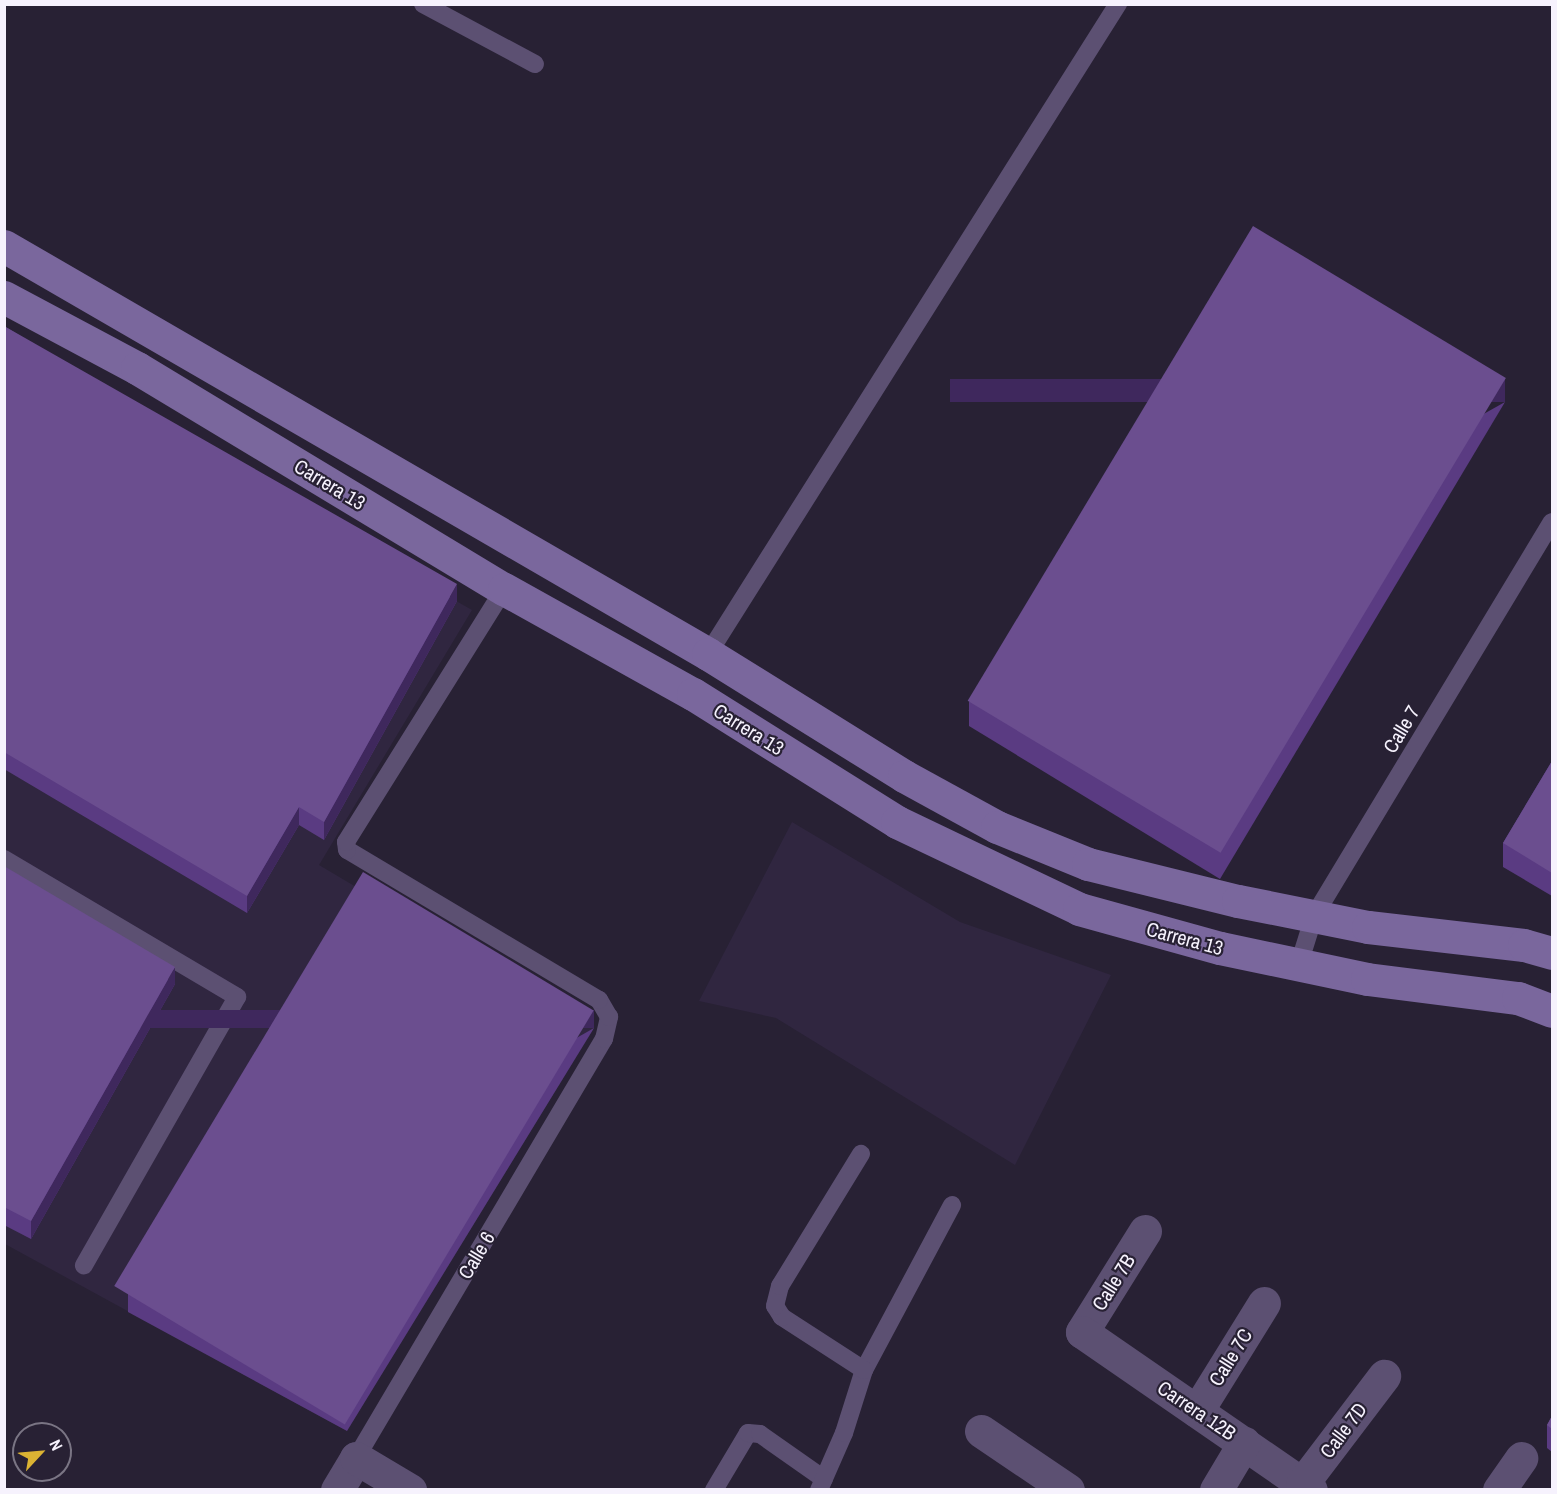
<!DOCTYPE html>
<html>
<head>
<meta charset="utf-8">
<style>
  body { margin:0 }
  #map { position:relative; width:1557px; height:1494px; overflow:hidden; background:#282134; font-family:"Archivo Narrow",sans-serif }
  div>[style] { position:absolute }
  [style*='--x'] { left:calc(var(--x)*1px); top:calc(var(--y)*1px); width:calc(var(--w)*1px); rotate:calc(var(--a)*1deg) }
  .built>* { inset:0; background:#302640 }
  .lane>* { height:18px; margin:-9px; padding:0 9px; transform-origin:9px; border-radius:9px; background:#5c5072 }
  .street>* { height:33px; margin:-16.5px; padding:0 16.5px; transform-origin:16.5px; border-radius:16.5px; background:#5c5072 }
  .secondary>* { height:33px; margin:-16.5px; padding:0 16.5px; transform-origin:16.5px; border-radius:16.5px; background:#7a679d }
  .wall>* { inset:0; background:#5a3b82 }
  .shaded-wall>* { inset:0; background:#3f285d; transform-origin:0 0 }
  .building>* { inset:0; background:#6b4e8f; transform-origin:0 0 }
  span { translate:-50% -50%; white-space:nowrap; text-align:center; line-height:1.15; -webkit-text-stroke:4.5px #282134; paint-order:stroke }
  .street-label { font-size:20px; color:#f6f2fd }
  .frame { position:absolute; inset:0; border:6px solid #f6f2fd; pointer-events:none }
  .north { position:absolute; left:12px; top:1422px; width:60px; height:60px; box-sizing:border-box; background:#282134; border:2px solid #7a7584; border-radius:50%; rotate:64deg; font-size:16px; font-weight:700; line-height:24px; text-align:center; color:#f6f2fd }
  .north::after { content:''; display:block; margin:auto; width:21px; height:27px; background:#dbb333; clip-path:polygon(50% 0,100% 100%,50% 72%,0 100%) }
</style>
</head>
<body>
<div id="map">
  <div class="built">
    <div style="clip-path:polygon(4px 344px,472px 610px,319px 865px,594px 1028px,347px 1431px,5px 1244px)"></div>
    <div style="clip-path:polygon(792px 822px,960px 922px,1111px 975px,1015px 1165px,776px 1018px,699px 1001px)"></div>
  </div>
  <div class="lane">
    <div style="--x:423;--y:4;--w:127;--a:28.2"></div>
    <div style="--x:708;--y:654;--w:769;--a:-57.76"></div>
    <div style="--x:4;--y:859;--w:271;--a:30.6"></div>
    <div style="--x:237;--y:997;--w:309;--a:119.7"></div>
    <div style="--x:1299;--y:964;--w:50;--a:-72.6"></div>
    <div style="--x:1314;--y:916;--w:460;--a:-58.9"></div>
    <div style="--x:864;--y:1370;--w:187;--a:-61.9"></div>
    <div style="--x:356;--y:1458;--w:487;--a:-59.4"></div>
    <div style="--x:604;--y:1039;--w:23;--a:-77"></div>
    <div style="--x:609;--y:1017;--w:20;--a:-120"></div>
    <div style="--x:599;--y:1000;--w:293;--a:-149.2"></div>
    <div style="--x:347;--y:850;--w:8;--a:-97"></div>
    <div style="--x:346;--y:842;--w:298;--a:-58"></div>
    <div style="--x:714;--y:1490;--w:66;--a:-59.2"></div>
    <div style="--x:748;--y:1433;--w:12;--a:5"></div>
    <div style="--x:760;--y:1434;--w:78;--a:35.1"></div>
    <div style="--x:819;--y:1490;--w:62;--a:-66.3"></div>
    <div style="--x:844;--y:1433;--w:66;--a:-72.4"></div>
    <div style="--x:864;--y:1370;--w:98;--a:-147.1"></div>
    <div style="--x:782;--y:1317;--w:13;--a:-122"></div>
    <div style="--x:775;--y:1306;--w:21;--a:-76"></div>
    <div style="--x:780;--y:1286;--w:155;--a:-58.5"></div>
  </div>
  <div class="street">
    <div style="--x:1145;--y:1231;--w:119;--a:122"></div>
    <div style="--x:1082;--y:1332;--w:278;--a:34.6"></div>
    <div style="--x:1197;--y:1411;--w:127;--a:-58.2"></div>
    <div style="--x:981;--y:1431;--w:105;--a:34.1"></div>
    <div style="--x:1302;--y:1484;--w:136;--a:-52.8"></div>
    <div style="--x:337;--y:1490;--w:37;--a:-59"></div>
    <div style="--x:356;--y:1458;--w:63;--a:30.7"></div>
    <div style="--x:1216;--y:1490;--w:55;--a:-59.2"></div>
    <div style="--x:1499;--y:1490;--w:39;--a:-55"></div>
  </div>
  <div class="secondary">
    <div style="--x:4;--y:246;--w:814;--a:30.09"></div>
    <div style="--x:708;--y:654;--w:231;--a:31.9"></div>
    <div style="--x:904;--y:776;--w:106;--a:28.7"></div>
    <div style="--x:997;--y:827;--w:98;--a:22.1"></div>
    <div style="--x:1088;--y:864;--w:154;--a:13.9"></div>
    <div style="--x:1238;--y:901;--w:133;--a:11.3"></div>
    <div style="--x:1368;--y:927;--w:157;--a:6.6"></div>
    <div style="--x:1524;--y:945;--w:29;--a:16"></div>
    <div style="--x:4;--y:297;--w:151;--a:28.1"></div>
    <div style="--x:137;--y:368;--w:428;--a:31.1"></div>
    <div style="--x:504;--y:589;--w:216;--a:29.1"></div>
    <div style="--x:693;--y:694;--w:241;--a:32.1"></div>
    <div style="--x:897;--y:822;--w:202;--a:25.5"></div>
    <div style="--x:1079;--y:909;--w:146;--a:15.5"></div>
    <div style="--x:1220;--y:948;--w:150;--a:11.9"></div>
    <div style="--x:1367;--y:979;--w:152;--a:7.2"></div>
    <div style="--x:1518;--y:998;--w:36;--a:21"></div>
  </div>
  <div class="wall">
    <div style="clip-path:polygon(4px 326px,457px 601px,324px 840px,299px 825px,247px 913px,4px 769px)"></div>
    <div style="clip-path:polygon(1505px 402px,1220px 879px,969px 726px,969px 702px)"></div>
    <div style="clip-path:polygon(1552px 761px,1552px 896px,1503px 867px,1503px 843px)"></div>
    <div style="clip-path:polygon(4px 866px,175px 984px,31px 1239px,4px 1225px)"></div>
    <div style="clip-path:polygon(594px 1028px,347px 1431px,128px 1312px,128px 1294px)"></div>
    <div style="clip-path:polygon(1552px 1416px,1552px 1452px,1547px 1448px,1547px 1425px)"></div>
  </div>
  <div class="shaded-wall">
    <div style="left:1505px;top:379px;width:23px;height:555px;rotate:90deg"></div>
    <div style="clip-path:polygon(457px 584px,457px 601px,324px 840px,324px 822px)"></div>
    <div style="clip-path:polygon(299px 807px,299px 825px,247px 913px,247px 896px)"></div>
    <div style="clip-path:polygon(175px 967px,175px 984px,31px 1239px,31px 1221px)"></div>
    <div style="left:594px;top:1010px;width:18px;height:473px;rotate:90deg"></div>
  </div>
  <div class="building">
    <div style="left:1253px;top:226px;width:295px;height:554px;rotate:31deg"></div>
    <div style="clip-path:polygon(4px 326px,457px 584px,324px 822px,299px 807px,247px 896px,4px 752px)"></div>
    <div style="clip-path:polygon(1552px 761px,1552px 873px,1503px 843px)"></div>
    <div style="clip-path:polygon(4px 866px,175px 967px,31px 1221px,4px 1207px)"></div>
    <div style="left:363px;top:872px;width:269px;height:483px;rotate:31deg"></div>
    <div style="clip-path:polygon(1552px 1416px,1552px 1429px,1547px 1425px)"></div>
  </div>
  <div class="street-label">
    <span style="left:330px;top:484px;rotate:31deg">Carrera 13</span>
    <span style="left:749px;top:729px;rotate:32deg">Carrera 13</span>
    <span style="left:1401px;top:729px;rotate:-59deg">Calle 7</span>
    <span style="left:1185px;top:938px;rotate:15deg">Carrera 13</span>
    <span style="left:476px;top:1255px;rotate:-59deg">Calle 6</span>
    <span style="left:1113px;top:1282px;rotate:-58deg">Calle 7B</span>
    <span style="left:1230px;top:1357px;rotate:-58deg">Calle 7C</span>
    <span style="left:1197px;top:1410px;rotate:34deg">Carrera 12B</span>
    <span style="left:1343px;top:1430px;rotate:-53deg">Calle 7D</span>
  </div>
  <div class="frame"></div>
  <div class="north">N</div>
</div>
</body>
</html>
